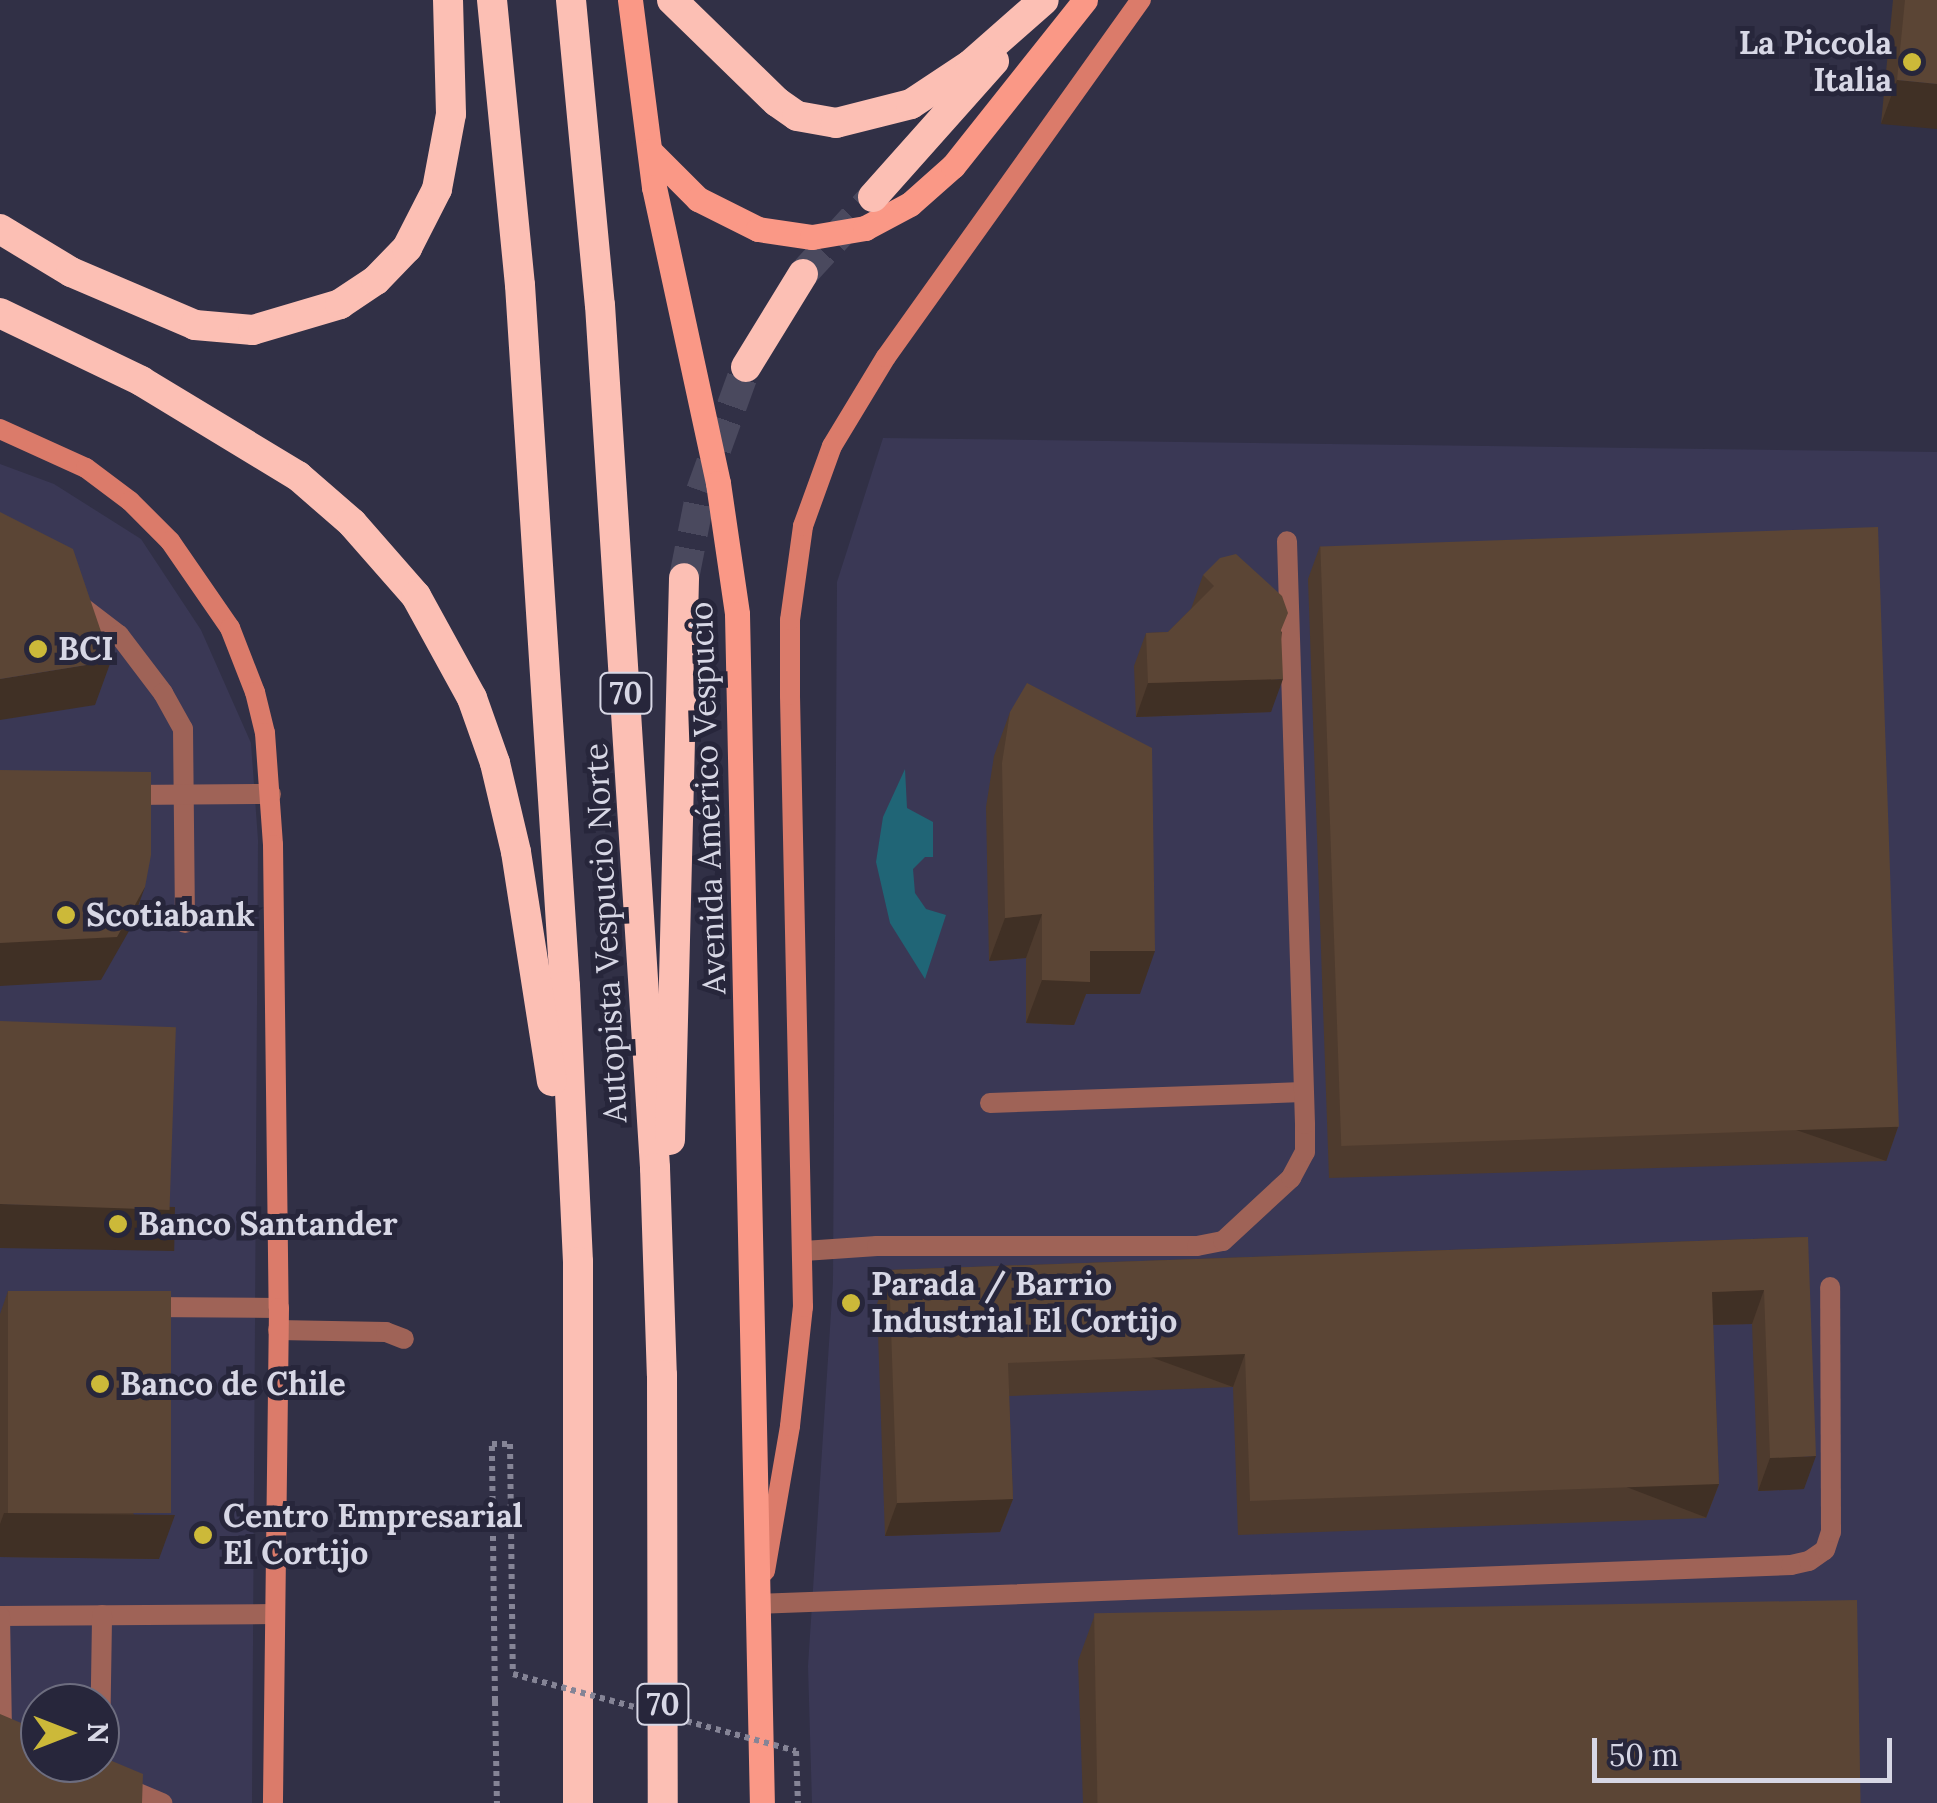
<!DOCTYPE html>
<html>
<head>
<meta charset="utf-8">
<style>
  body { margin:0 }
  #map { position:relative; width:1937px; height:1803px; overflow:hidden; background:#313046; font-family:Lora,serif }
  div>[style] { position:absolute }
  [style*='--x'] { left:calc(var(--x)*1px); top:calc(var(--y)*1px); width:calc(var(--w)*1px); rotate:calc(var(--a)*1deg) }
  .built>* { inset:0; background:#3a3855 }
  .water>* { inset:0; background:#206576 }
  .motorway-tunnel>* { height:30px; margin-top:-15px; transform-origin:0; background:repeating-linear-gradient(90deg,#4a495e 0 30px,transparent 0 45px) }
  .path>* { height:6px; margin-top:-3px; transform-origin:0; background:repeating-linear-gradient(90deg,#858496 0 5px,transparent 0 10px) }
  .service>* { height:20px; margin:-10px; padding:0 10px; transform-origin:10px; border-radius:10px; background:#9f6357 }
  .secondary>* { height:20px; margin:-10px; padding:0 10px; transform-origin:10px; border-radius:10px; background:#db7b6a }
  .primary>* { height:25px; margin:-12.5px; padding:0 12.5px; transform-origin:12.5px; border-radius:12.5px; background:#fa9886 }
  .motorway>* { height:30px; margin:-15px; padding:0 15px; transform-origin:15px; border-radius:15px; background:#fcbfb4 }
  .path-bridge>* { height:6px; margin-top:-3px; transform-origin:0; background:repeating-linear-gradient(90deg,#858496 0 5px,transparent 0 10px) }
  .wall>* { inset:0; background:#4e3b2e }
  .shaded-wall>* { inset:0; background:#403025; transform-origin:0 0 }
  .building>* { inset:0; background:#5b4535; transform-origin:0 0 }
  .dots>* { width:28px; height:28px; translate:-50% -50%; box-sizing:border-box; border:5px solid #27263b; border-radius:50% }
  span { translate:-50% -50%; white-space:nowrap; text-align:center; line-height:1.15; -webkit-text-stroke:10px #27263b; paint-order:stroke }
  .shield-label span { padding:2px 8px; background:#27263b; border:2px solid; border-radius:8px; -webkit-text-stroke-width:0 }
  .shield-label { font-size:30px; color:#d7d7e5; font-weight:700 }
  .poi-label { font-size:32px; color:#d7d7e5; font-weight:700 }
  .right { translate:-100% -50%; text-align:right }
  .left { translate:0 -50%; text-align:left }
  .street-label { font-size:32px; color:#d7d7e5 }
  .north { position:absolute; left:20px; top:1683px; width:100px; height:100px; box-sizing:border-box; background:#27263b; border:2px solid #6d6d7f; border-radius:50%; rotate:90deg; font-size:28px; font-weight:700; line-height:40px; text-align:center; color:#d7d7e5 }
  .north::after { content:''; display:block; margin:auto; width:35px; height:45px; background:#ccb939; clip-path:polygon(50% 0,100% 100%,50% 72%,0 100%) }
  .scale { position:absolute; left:1592px; top:1738px; width:300px; height:45px; box-sizing:border-box; border:5px solid #d7d7e5; border-top:0; padding-left:12px; font-size:30px; line-height:35px; white-space:nowrap; color:#d7d7e5; -webkit-text-stroke:8px #27263b; paint-order:stroke }
</style>
</head>
<body>
<div id="map">
  <div class="built">
    <div style="clip-path:polygon(883px 438px,1937px 452px,1937px 1803px,812px 1803px,808px 1666px,833px 1282px,837px 582px)"></div>
    <div style="clip-path:polygon(evenodd,0 464px,54px 484px,141px 539px,201px 630px,251px 743px,258px 840px,252px 1803px,0 1803px,0 464px,40px 1703px,100px 1703px,100px 1763px,40px 1763px,40px 1703px)"></div>
  </div>
  <div class="water">
    <div style="clip-path:polygon(905px 769px,907px 808px,933px 822px,933px 857px,925px 857px,913px 869px,915px 893px,926px 909px,946px 915px,925px 979px,890px 923px,876px 862px,883px 817px)"></div>
  </div>
  <div class="motorway-tunnel">
    <div style="--x:803;--y:274;--w:104;--a:-47.7"></div>
    <div style="--x:684;--y:578;--w:89;--a:-78.9"></div>
    <div style="--x:701;--y:491;--w:132;--a:-70.1"></div>
  </div>
  <div class="path">
    <div style="--x:495;--y:1701;--w:102;--a:88.9"></div>
  </div>
  <div class="service">
    <div style="--x:77;--y:603;--w:53;--a:37.3"></div>
    <div style="--x:119;--y:635;--w:73;--a:52.8"></div>
    <div style="--x:163;--y:693;--w:41;--a:60.9"></div>
    <div style="--x:183;--y:729;--w:194;--a:89.4"></div>
    <div style="--x:128;--y:795;--w:143;--a:-0.4"></div>
    <div style="--x:990;--y:1103;--w:313;--a:-2"></div>
    <div style="--x:804;--y:1251;--w:73;--a:-3.9"></div>
    <div style="--x:877;--y:1246;--w:320;--a:0"></div>
    <div style="--x:1197;--y:1246;--w:26;--a:-11"></div>
    <div style="--x:1223;--y:1241;--w:93;--a:-42.8"></div>
    <div style="--x:1291;--y:1178;--w:30;--a:-62"></div>
    <div style="--x:1305;--y:1152;--w:28;--a:-90"></div>
    <div style="--x:1305;--y:1124;--w:583;--a:-91.77"></div>
    <div style="--x:147;--y:1307;--w:132;--a:0.4"></div>
    <div style="--x:278;--y:1330;--w:108;--a:1.1"></div>
    <div style="--x:386;--y:1332;--w:19;--a:21"></div>
    <div style="--x:758;--y:1604;--w:1034;--a:-2.16"></div>
    <div style="--x:1791;--y:1565;--w:18;--a:-13"></div>
    <div style="--x:1809;--y:1561;--w:19;--a:-35"></div>
    <div style="--x:1825;--y:1550;--w:19;--a:-72"></div>
    <div style="--x:1831;--y:1532;--w:245;--a:-90.2"></div>
    <div style="--x:0;--y:1616;--w:275;--a:-0.4"></div>
    <div style="--x:0;--y:1616;--w:112;--a:89"></div>
    <div style="--x:2;--y:1728;--w:14;--a:54"></div>
    <div style="--x:10;--y:1739;--w:33;--a:23"></div>
    <div style="--x:100;--y:1746;--w:131;--a:-89.1"></div>
    <div style="--x:119;--y:1785;--w:47;--a:22.7"></div>
  </div>
  <div class="secondary">
    <div style="--x:0;--y:429;--w:94;--a:24.4"></div>
    <div style="--x:86;--y:468;--w:55;--a:36.9"></div>
    <div style="--x:130;--y:501;--w:57;--a:45"></div>
    <div style="--x:170;--y:541;--w:106;--a:55.4"></div>
    <div style="--x:230;--y:628;--w:69;--a:68.7"></div>
    <div style="--x:255;--y:692;--w:42;--a:76.3"></div>
    <div style="--x:265;--y:733;--w:112;--a:85.9"></div>
    <div style="--x:273;--y:845;--w:463;--a:89.3"></div>
    <div style="--x:279;--y:1308;--w:495;--a:90.7"></div>
    <div style="--x:765;--y:1571;--w:147;--a:-80.2"></div>
    <div style="--x:790;--y:1426;--w:120;--a:-83.8"></div>
    <div style="--x:803;--y:1307;--w:612;--a:-91.22"></div>
    <div style="--x:790;--y:695;--w:75;--a:-90"></div>
    <div style="--x:790;--y:620;--w:95;--a:-82.1"></div>
    <div style="--x:803;--y:526;--w:85;--a:-70.1"></div>
    <div style="--x:832;--y:446;--w:104;--a:-58.8"></div>
    <div style="--x:886;--y:357;--w:439;--a:-54.5"></div>
  </div>
  <div class="primary">
    <div style="--x:630;--y:0;--w:189;--a:82.7"></div>
    <div style="--x:654;--y:187;--w:303;--a:77.8"></div>
    <div style="--x:718;--y:483;--w:132;--a:81.7"></div>
    <div style="--x:737;--y:614;--w:1189;--a:88.8"></div>
    <div style="--x:650;--y:151;--w:68;--a:45"></div>
    <div style="--x:698;--y:199;--w:67;--a:26.6"></div>
    <div style="--x:758;--y:229;--w:55;--a:8.4"></div>
    <div style="--x:812;--y:237;--w:54;--a:-9.6"></div>
    <div style="--x:865;--y:228;--w:51;--a:-28.1"></div>
    <div style="--x:910;--y:204;--w:57;--a:-41.5"></div>
    <div style="--x:953;--y:166;--w:212;--a:-51.5"></div>
  </div>
  <div class="motorway">
    <div style="--x:492;--y:0;--w:286;--a:84.4"></div>
    <div style="--x:520;--y:285;--w:702;--a:86.33"></div>
    <div style="--x:565;--y:986;--w:276;--a:87.3"></div>
    <div style="--x:578;--y:1262;--w:541;--a:90"></div>
    <div style="--x:571;--y:0;--w:306;--a:84.6"></div>
    <div style="--x:600;--y:305;--w:865;--a:86.35"></div>
    <div style="--x:655;--y:1168;--w:207;--a:88.1"></div>
    <div style="--x:662;--y:1375;--w:428;--a:89.9"></div>
    <div style="--x:672;--y:0;--w:146;--a:44.2"></div>
    <div style="--x:777;--y:102;--w:24;--a:35"></div>
    <div style="--x:797;--y:116;--w:40;--a:10"></div>
    <div style="--x:836;--y:123;--w:77;--a:-14.2"></div>
    <div style="--x:911;--y:104;--w:71;--a:-33.5"></div>
    <div style="--x:970;--y:65;--w:98;--a:-41.3"></div>
    <div style="--x:873;--y:197;--w:182;--a:-48.3"></div>
    <div style="--x:0;--y:229;--w:83;--a:31.2"></div>
    <div style="--x:71;--y:272;--w:135;--a:23.1"></div>
    <div style="--x:195;--y:325;--w:58;--a:4.9"></div>
    <div style="--x:253;--y:330;--w:91;--a:-16.6"></div>
    <div style="--x:340;--y:304;--w:43;--a:-33.7"></div>
    <div style="--x:376;--y:280;--w:45;--a:-45.9"></div>
    <div style="--x:407;--y:248;--w:66;--a:-63"></div>
    <div style="--x:437;--y:189;--w:76;--a:-79.4"></div>
    <div style="--x:451;--y:114;--w:114;--a:-91.5"></div>
    <div style="--x:0;--y:313;--w:157;--a:25.7"></div>
    <div style="--x:141;--y:381;--w:184;--a:31.2"></div>
    <div style="--x:298;--y:476;--w:72;--a:41"></div>
    <div style="--x:352;--y:523;--w:97;--a:48.8"></div>
    <div style="--x:416;--y:596;--w:116;--a:61.2"></div>
    <div style="--x:472;--y:698;--w:69;--a:70.5"></div>
    <div style="--x:495;--y:763;--w:91;--a:76.7"></div>
    <div style="--x:516;--y:852;--w:232;--a:81.1"></div>
    <div style="--x:746;--y:367;--w:109;--a:-58.5"></div>
    <div style="--x:670;--y:1140;--w:562;--a:-88.57"></div>
  </div>
  <div class="path-bridge">
    <div style="--x:495;--y:1701;--w:257;--a:-90.7"></div>
    <div style="--x:492;--y:1444;--w:18;--a:0"></div>
    <div style="--x:510;--y:1444;--w:230;--a:89.3"></div>
    <div style="--x:513;--y:1674;--w:293;--a:15.2"></div>
    <div style="--x:796;--y:1751;--w:52;--a:87.8"></div>
  </div>
  <div class="wall">
    <div style="clip-path:polygon(1893px 0,1937px 0,1881px 124px)"></div>
    <div style="clip-path:polygon(1320px 546px,1898px 1127px,1886px 1161px,1329px 1178px,1308px 579px)"></div>
    <div style="clip-path:polygon(1203px 575px,1282px 632px,1271px 712px,1136px 717px,1134px 666px,1146px 633px,1168px 632px,1191px 609px)"></div>
    <div style="clip-path:polygon(1010px 712px,1140px 994px,1086px 994px,1074px 1025px,1026px 1023px,1026px 958px,989px 961px,986px 807px,994px 756px)"></div>
    <div style="clip-path:polygon(1808px 1237px,1804px 1489px,1758px 1491px,1752px 1324px,1713px 1325px,1719px 1484px,1706px 1518px,1238px 1535px,1233px 1387px,1009px 1396px,1013px 1499px,1000px 1532px,885px 1536px,877px 1304px,889px 1270px)"></div>
    <div style="clip-path:polygon(8px 1291px,159px 1559px,0 1557px,0 1314px)"></div>
    <div style="clip-path:polygon(1094px 1617px,1862px 1803px,1083px 1803px,1078px 1661px)"></div>
  </div>
  <div class="shaded-wall">
    <div style="clip-path:polygon(1897px 80px,1937px 84px,1937px 129px,1881px 124px)"></div>
    <div style="clip-path:polygon(111px 661px,95px 705px,0 720px,0 679px)"></div>
    <div style="clip-path:polygon(1283px 679px,1271px 712px,1136px 717px,1148px 683px)"></div>
    <div style="clip-path:polygon(145px 887px,129px 931px,101px 980px,0 986px,0 943px)"></div>
    <div style="clip-path:polygon(1042px 914px,1026px 958px,989px 961px,1005px 918px)"></div>
    <div style="clip-path:polygon(1090px 951px,1155px 951px,1140px 994px,1086px 994px,1074px 1025px,1026px 1023px,1042px 980px)"></div>
    <div style="left:1898px;top:1127px;width:36px;height:557px;rotate:109deg"></div>
    <div style="left:0;top:1204px;width:175px;height:44px;rotate:1deg"></div>
    <div style="clip-path:polygon(1764px 1290px,1752px 1324px,1700px 1325px,1712px 1292px)"></div>
    <div style="left:1245px;top:1354px;width:35px;height:237px;rotate:110deg"></div>
    <div style="clip-path:polygon(1816px 1456px,1804px 1489px,1758px 1491px,1770px 1458px)"></div>
    <div style="left:1719px;top:1484px;width:36px;height:469px;rotate:111deg"></div>
    <div style="clip-path:polygon(1013px 1499px,1000px 1532px,885px 1536px,897px 1503px)"></div>
    <div style="clip-path:polygon(4px 1513px,175px 1515px,159px 1559px,0 1557px,0 1524px)"></div>
  </div>
  <div class="building">
    <div style="clip-path:polygon(1905px 0,1937px 0,1937px 84px,1897px 80px)"></div>
    <div style="clip-path:polygon(0 512px,73px 549px,111px 661px,0 679px)"></div>
    <div style="left:1878px;top:527px;width:600px;height:558px;rotate:88deg"></div>
    <div style="clip-path:polygon(1236px 554px,1282px 596px,1288px 613px,1281px 630px,1283px 679px,1148px 683px,1146px 633px,1168px 632px,1214px 586px,1203px 575px,1220px 558px)"></div>
    <div style="clip-path:polygon(1027px 683px,1152px 748px,1155px 951px,1090px 951px,1090px 982px,1042px 980px,1042px 914px,1005px 918px,1002px 763px,1010px 712px)"></div>
    <div style="clip-path:polygon(0 770px,151px 772px,151px 855px,145px 887px,117px 937px,0 943px)"></div>
    <div style="left:0;top:1021px;width:176px;height:183px;rotate:2deg"></div>
    <div style="clip-path:polygon(1808px 1237px,1816px 1456px,1770px 1458px,1764px 1290px,1712px 1292px,1719px 1484px,1250px 1501px,1245px 1354px,1008px 1363px,1013px 1499px,897px 1503px,889px 1270px)"></div>
    <div style="left:8px;top:1291px;width:163px;height:222px"></div>
    <div style="left:1857px;top:1600px;width:203px;height:763px;rotate:89deg"></div>
    <div style="clip-path:polygon(0 1714px,40px 1731px,40px 1763px,100px 1763px,100px 1756px,143px 1774px,142px 1803px,0 1803px)"></div>
  </div>
  <div class="dots">
    <div style="left:1912px;top:62px;background:#ccb939"></div>
    <div style="left:38px;top:649px;background:#ccb939"></div>
    <div style="left:66px;top:915px;background:#ccb939"></div>
    <div style="left:118px;top:1224px;background:#ccb939"></div>
    <div style="left:851px;top:1303px;background:#ccb939"></div>
    <div style="left:100px;top:1384px;background:#ccb939"></div>
    <div style="left:203px;top:1535px;background:#ccb939"></div>
  </div>
  <div class="shield-label">
    <span style="left:626px;top:693px">70</span>
    <span style="left:663px;top:1704px">70</span>
  </div>
  <div class="poi-label">
    <span class="right" style="left:1892px;top:62px">La Piccola<br>Italia</span>
    <span class="left" style="left:58px;top:649px">BCI</span>
    <span class="left" style="left:86px;top:915px">Scotiabank</span>
    <span class="left" style="left:138px;top:1224px">Banco Santander</span>
    <span class="left" style="left:871px;top:1303px">Parada / Barrio<br>Industrial El Cortijo</span>
    <span class="left" style="left:120px;top:1384px">Banco de Chile</span>
    <span class="left" style="left:223px;top:1535px">Centro Empresarial<br>El Cortijo</span>
  </div>
  <div class="street-label">
    <span style="left:708px;top:798px;rotate:-92deg">Avenida Américo Vespucio</span>
    <span style="left:606px;top:933px;rotate:-93deg">Autopista Vespucio Norte</span>
  </div>
  <div class="north">N</div>
  <div class="scale">50 m</div>
</div>
</body>
</html>
